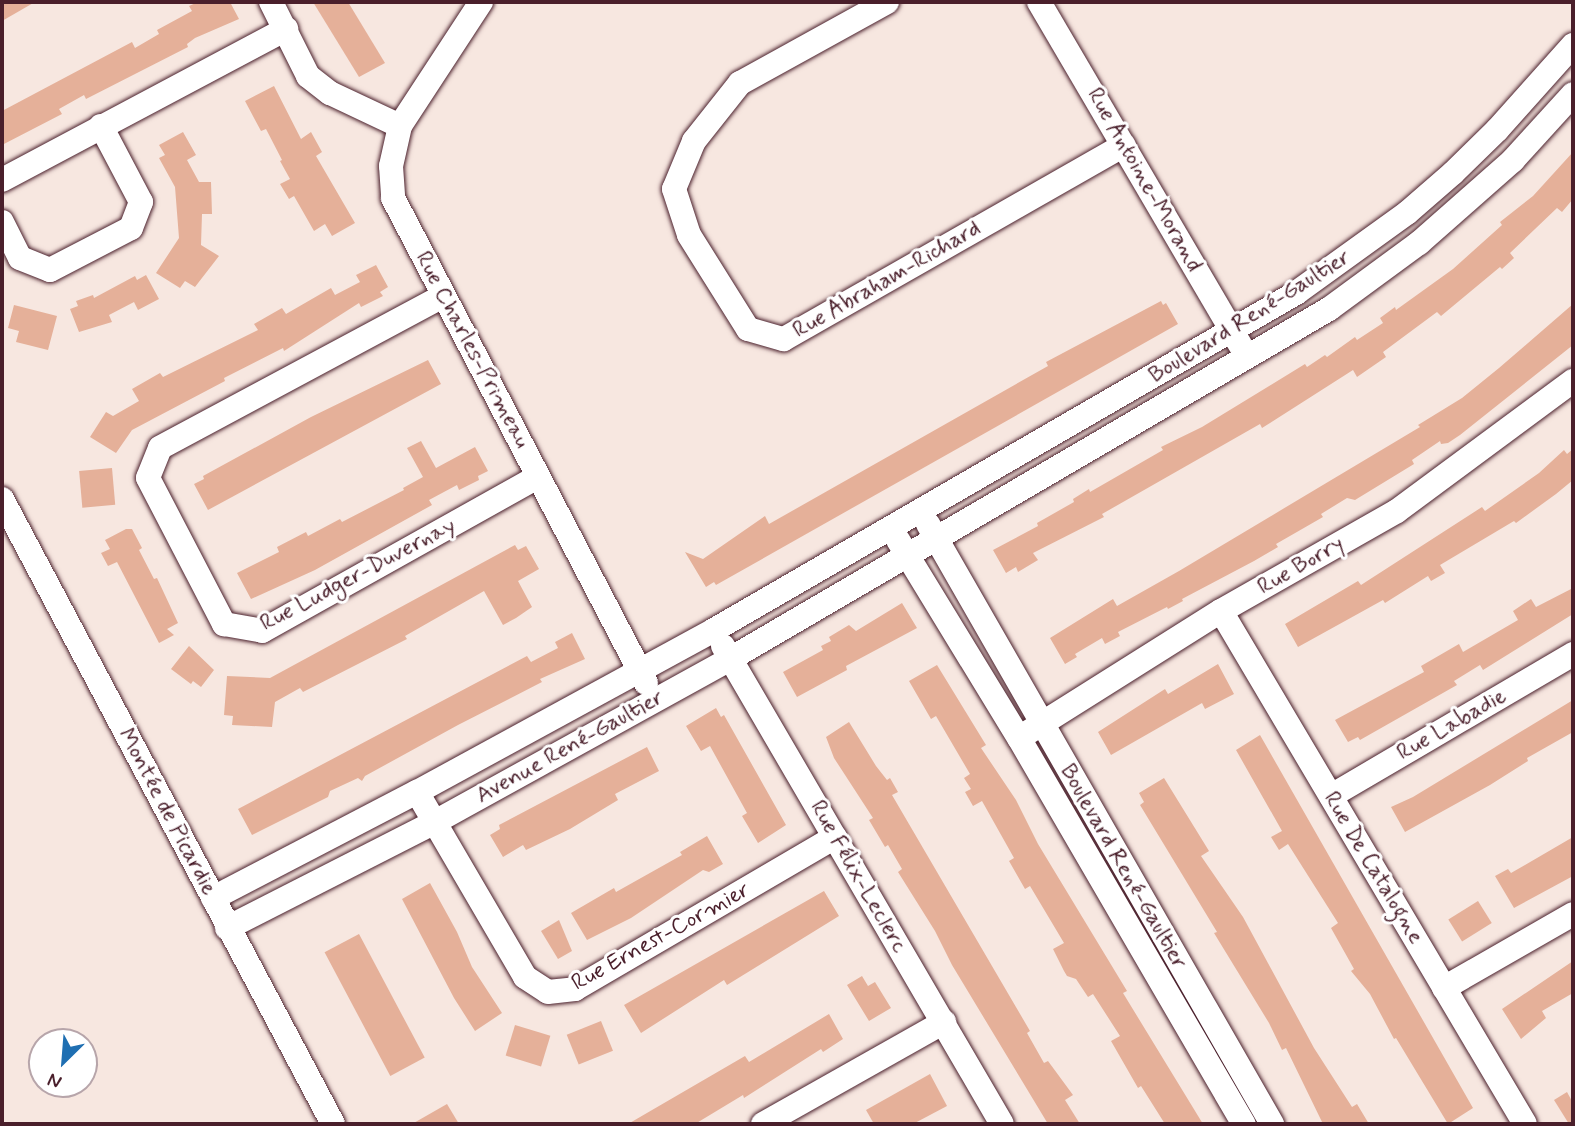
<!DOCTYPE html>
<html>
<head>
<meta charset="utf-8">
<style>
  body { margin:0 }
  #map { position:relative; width:1575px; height:1126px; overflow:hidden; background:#f7e7e0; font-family:Mynerve,sans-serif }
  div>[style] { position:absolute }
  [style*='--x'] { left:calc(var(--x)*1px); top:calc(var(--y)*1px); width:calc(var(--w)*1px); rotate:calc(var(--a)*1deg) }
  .building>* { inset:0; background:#e5b099; transform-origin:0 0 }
  .roads { filter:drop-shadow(0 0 2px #4a1f2b) drop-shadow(0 0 2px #4a1f2b) }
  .minor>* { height:24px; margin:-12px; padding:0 12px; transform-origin:12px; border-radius:12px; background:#fff }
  span { translate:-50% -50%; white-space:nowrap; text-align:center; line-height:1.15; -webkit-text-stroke:6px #fff; paint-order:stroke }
  .street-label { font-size:23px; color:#4a1f2b }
  .frame { position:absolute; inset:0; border:4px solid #4a1f2b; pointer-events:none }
  .north { position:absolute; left:28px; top:1028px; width:70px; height:70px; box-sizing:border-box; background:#fff; border:2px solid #b7a5aa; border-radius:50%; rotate:205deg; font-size:19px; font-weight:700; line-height:28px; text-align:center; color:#4a1f2b }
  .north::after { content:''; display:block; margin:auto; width:24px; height:32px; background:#1f6fb2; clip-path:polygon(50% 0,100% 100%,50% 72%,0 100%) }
</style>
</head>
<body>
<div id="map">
  <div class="building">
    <div style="clip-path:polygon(2px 2px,35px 2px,2px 21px)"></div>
    <div style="clip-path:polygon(198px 2px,230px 2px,239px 19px,195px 38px,187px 44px,188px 47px,86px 99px,84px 95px,59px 109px,62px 114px,2px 145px,2px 111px,132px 42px,135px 48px,159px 34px,157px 30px,192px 11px,189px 6px)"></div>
    <div style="clip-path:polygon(313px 2px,348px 2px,385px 63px,359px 77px)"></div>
    <div style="clip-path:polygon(274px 86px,301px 139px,311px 132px,322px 152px,316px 156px,355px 223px,332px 236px,325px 224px,314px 231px,294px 196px,289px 199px,280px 184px,290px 179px,280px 161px,282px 160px,266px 129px,261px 131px,245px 101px)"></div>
    <div style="clip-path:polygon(183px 132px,196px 155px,187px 160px,199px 182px,211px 182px,212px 214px,202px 214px,201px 245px,219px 256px,195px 287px,185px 281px,180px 288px,156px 273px,179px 238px,175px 187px,159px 158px,165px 155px,159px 145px)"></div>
    <div style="clip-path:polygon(1573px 152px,1573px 199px,1562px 212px,1557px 208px,1510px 253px,1514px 258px,1502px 269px,1500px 267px,1441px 316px,1437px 312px,1383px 352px,1386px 357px,1357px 377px,1353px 370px,1262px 428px,1260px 424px,1102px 514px,1104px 517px,1033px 553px,1038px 560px,1018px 572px,1016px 567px,1006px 573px,993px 550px,1038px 526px,1037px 523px,1074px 502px,1073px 499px,1089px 489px,1090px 492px,1163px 450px,1161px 447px,1202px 427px,1305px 364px,1307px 367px,1325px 355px,1327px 357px,1355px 337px,1357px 340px,1383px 323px,1380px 318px,1395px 307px,1396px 310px,1453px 269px,1502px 225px,1500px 222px,1533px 196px)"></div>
    <div style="clip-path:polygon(376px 265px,388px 287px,380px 292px,383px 296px,361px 307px,359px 303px,284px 351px,283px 348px,224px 378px,225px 381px,132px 430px,116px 453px,90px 437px,106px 412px,113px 416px,139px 401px,132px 389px,160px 373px,163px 377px,258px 330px,254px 324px,282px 308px,286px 314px,331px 288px,335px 295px,360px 282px,356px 275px)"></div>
    <div style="clip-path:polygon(146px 275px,159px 299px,138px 310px,134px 302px,109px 315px,112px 322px,79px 332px,70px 309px,78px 306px,76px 301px,93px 295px,94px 298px,135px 276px,137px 280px)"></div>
    <div style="clip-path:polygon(1161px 301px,1163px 305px,1166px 303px,1178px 324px,716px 585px,714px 582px,706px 587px,685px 552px,703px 559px,765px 516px,769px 524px,1048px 366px,1046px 362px)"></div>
    <div style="clip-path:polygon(1573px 304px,1573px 345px,1460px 435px,1448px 443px,1441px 444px,1440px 441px,1412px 460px,1414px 464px,1355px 500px,1347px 498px,1321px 514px,1323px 517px,1276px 544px,1278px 547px,1254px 561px,1182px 599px,1183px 601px,1168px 609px,1167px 607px,1118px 632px,1120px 636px,1105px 644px,1102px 638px,1075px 654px,1077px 657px,1065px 664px,1050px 638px,1113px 599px,1117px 606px,1179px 571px,1420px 427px,1418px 425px,1462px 398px,1499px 368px)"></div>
    <div style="clip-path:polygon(14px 305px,57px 316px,48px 350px,16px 342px,19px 331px,8px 328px)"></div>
    <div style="clip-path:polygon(428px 360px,441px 384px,208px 510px,194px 484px,204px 479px,203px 476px,311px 417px)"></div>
    <div style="clip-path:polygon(421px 441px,436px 468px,475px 447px,488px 471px,478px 476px,479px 480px,459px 490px,457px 485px,429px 500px,432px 505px,315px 570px,251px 599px,237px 573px,279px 552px,277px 547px,306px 532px,308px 536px,340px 519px,342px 522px,404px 490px,403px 488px,423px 477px,407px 448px)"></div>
    <div style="clip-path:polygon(1573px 449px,1573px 480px,1556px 494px,1516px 523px,1514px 521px,1440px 565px,1445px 573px,1431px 581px,1428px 576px,1385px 603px,1383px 600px,1298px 647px,1285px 624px,1358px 581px,1361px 585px,1482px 507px,1485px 511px,1539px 473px,1564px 450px,1567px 454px)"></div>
    <div style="left:112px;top:468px;width:37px;height:33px;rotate:85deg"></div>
    <div style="clip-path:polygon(126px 529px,132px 529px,142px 548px,139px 550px,154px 579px,157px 578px,178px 623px,167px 629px,174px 635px,159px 643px,117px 562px,108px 566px,101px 553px,110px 549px,105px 540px)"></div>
    <div style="clip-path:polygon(515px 545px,518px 550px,526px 546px,539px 569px,518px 581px,532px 607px,516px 618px,503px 625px,484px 591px,405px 636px,407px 639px,303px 692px,300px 688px,275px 702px,272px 727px,232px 725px,233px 716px,224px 715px,227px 676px,270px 678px)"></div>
    <div style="clip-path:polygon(1573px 588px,1573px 614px,1483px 670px,1480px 665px,1454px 681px,1457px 685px,1360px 740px,1358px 737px,1348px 742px,1335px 720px,1424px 672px,1421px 666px,1459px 644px,1463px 652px,1518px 620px,1513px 611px,1531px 599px,1536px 607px)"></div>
    <div style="clip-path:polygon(902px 603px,917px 628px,846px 666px,847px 670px,797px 697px,783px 672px,823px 650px,821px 646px,831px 641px,829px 637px,849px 625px,856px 631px)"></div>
    <div style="clip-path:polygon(572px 633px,585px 659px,540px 679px,542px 682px,458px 725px,365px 776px,362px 781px,358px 778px,330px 791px,328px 797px,252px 835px,238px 809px,527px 656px,531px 662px,558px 648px,555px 642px)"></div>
    <div style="clip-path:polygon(189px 646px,214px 670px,201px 687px,193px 681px,191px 684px,171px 669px)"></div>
    <div style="clip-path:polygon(1218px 664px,1234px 694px,1205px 709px,1202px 703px,1111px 755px,1098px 732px,1165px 689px,1168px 694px)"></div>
    <div style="clip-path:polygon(937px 665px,986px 745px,981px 748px,1016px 800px,1038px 844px,1127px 991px,1123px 993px,1203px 1124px,1165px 1124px,1141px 1086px,1138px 1088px,1111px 1041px,1120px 1036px,1093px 994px,1088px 997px,1076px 979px,1067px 976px,1064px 971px,1053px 949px,1064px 943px,1030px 886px,1025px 889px,1009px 861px,1014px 858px,982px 801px,973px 806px,965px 792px,971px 789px,964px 778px,970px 774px,936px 716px,931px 719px,909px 681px)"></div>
    <div style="clip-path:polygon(1573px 700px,1573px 732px,1527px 758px,1528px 761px,1490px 785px,1405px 832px,1391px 807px,1413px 797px)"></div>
    <div style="clip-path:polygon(716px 708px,721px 717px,724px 715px,786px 825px,758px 843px,742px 816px,747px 813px,710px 746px,701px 751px,686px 726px)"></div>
    <div style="clip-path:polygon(849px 722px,876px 766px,887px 780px,890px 778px,898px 792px,892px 795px,1030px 1031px,1027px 1033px,1044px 1063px,1048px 1061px,1073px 1095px,1065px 1100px,1080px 1124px,1048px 1124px,952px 965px,935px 931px,898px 872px,902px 869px,888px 845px,885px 847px,869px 820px,873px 818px,834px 758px,826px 737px)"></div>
    <div style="clip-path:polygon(1260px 735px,1473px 1108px,1448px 1124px,1396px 1038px,1394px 1039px,1370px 994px,1351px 971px,1354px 969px,1331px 928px,1338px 923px,1288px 844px,1279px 850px,1271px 837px,1282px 831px,1236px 750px)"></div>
    <div style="clip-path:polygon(647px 747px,659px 771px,615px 794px,618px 800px,570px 829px,526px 850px,523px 845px,503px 857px,490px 835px,500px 829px,499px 825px)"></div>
    <div style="clip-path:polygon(1164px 778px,1209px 851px,1201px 856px,1243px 917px,1314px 1048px,1352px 1107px,1357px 1104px,1369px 1124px,1323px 1124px,1286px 1048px,1282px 1050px,1269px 1023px,1214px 933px,1217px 932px,1140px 805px,1144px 802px,1139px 793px)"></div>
    <div style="clip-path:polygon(707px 836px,723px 864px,709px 872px,703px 870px,631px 918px,587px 940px,571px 913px,614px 888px,616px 892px,682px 855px,680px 852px)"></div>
    <div style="clip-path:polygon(1573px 837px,1573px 876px,1514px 908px,1495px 876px,1508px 869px,1511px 873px,1525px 865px)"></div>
    <div style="clip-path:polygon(430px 883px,457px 932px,472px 967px,502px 1013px,475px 1031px,454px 998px,402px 899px)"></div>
    <div style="clip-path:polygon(824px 891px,839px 916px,727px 985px,724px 980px,641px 1033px,624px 1005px)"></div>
    <div style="left:1478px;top:901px;width:26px;height:35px;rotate:58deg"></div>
    <div style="clip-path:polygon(559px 920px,572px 951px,558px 959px,541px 931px)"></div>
    <div style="left:359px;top:934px;width:140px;height:39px;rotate:62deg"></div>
    <div style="clip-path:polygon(1573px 961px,1573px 993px,1542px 1011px,1546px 1018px,1521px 1039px,1502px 1009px)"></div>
    <div style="clip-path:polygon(862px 976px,868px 986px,875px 982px,891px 1008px,869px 1021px,847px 985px)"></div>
    <div style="clip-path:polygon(829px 1014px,843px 1039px,823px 1052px,821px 1049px,744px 1098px,743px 1095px,695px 1124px,628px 1124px,745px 1056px,749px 1062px)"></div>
    <div style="left:601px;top:1021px;width:32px;height:37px;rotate:68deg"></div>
    <div style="left:515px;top:1025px;width:37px;height:32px;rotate:17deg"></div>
    <div style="clip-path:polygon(930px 1074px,947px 1106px,913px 1124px,874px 1124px,866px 1110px)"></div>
    <div style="clip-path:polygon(1567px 1092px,1573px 1103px,1573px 1124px,1569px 1124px,1554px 1100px)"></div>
    <div style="clip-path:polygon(447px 1104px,459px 1124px,412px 1124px)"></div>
  </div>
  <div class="roads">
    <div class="minor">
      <div style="--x:271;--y:2;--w:83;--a:63.4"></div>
      <div style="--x:308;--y:76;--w:28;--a:38"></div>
      <div style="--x:330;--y:93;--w:77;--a:25.2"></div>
      <div style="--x:481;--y:2;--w:148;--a:123.2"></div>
      <div style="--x:400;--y:126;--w:41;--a:102.7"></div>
      <div style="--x:391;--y:166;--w:32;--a:86"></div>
      <div style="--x:393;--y:198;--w:547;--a:62.45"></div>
      <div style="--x:887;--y:2;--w:168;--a:151.1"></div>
      <div style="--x:740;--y:83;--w:74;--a:128.4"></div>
      <div style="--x:694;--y:141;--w:52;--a:112.6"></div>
      <div style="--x:674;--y:189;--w:48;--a:71.9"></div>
      <div style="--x:689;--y:235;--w:111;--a:57.9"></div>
      <div style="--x:748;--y:329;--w:37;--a:16"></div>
      <div style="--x:784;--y:339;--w:391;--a:-29.7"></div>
      <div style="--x:1039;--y:2;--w:398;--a:59.6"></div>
      <div style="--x:2;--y:180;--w:322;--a:-28"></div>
      <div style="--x:2;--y:222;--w:40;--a:63.4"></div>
      <div style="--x:20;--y:258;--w:32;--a:22"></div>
      <div style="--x:50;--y:270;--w:91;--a:-27.4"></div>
      <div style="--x:131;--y:228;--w:28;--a:-69"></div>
      <div style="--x:141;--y:202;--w:86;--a:-117.8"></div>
      <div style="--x:443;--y:296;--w:321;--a:151.8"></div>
      <div style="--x:160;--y:448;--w:32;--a:112"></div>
      <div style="--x:148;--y:478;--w:165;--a:62.5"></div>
      <div style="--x:224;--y:624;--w:39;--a:10"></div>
      <div style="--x:262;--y:631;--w:316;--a:-29.2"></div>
      <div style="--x:2;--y:499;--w:707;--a:62.09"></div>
      <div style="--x:928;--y:524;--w:692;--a:60.17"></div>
      <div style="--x:898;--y:540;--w:232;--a:58.6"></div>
      <div style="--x:1019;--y:738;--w:447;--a:59.8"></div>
      <div style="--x:1221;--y:611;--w:596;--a:59.35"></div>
      <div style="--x:723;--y:646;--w:553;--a:59.73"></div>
      <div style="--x:1027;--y:733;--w:229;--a:-32.2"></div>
      <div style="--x:1221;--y:611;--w:202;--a:-29.6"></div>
      <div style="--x:1397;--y:511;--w:219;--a:-36.5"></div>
      <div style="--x:417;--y:792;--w:214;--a:59.7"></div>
      <div style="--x:525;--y:977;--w:27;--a:33"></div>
      <div style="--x:548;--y:992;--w:27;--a:-6"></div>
      <div style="--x:575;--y:989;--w:301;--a:-30.3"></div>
      <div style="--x:1331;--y:796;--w:281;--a:-30.4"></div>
      <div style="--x:213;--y:898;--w:230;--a:-27.5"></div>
      <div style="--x:417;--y:792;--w:338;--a:-28.6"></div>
      <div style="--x:714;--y:630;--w:673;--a:-30.07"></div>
      <div style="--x:1296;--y:293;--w:137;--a:-35.8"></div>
      <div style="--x:1407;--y:213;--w:61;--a:-41"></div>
      <div style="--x:1453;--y:173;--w:62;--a:-44.3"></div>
      <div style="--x:1497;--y:130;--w:114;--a:-48.2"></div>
      <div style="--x:227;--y:928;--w:233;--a:-27"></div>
      <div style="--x:435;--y:822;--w:337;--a:-28.9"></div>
      <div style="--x:730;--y:659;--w:694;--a:-30.3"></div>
      <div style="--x:1329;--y:309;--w:112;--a:-36.3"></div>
      <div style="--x:1419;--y:243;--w:125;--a:-41.4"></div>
      <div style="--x:1513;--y:160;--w:89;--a:-47.7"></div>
      <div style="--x:1444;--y:988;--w:149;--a:-29.8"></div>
      <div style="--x:763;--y:1124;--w:208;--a:-29.4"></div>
    </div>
  </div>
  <div class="street-label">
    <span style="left:1144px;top:180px;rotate:60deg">Rue Antoine-Morand</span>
    <span style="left:887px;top:280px;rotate:-30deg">Rue Abraham-Richard</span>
    <span style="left:1250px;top:317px;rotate:-32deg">Boulevard René-Gaultier</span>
    <span style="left:472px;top:350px;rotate:62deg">Rue Charles-Primeau</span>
    <span style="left:1301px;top:566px;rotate:-30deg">Rue Borry</span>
    <span style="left:358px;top:575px;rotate:-28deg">Rue Ludger-Duvernay</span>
    <span style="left:1452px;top:725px;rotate:-30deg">Rue Labadie</span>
    <span style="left:570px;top:747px;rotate:-29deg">Avenue René-Gaultier</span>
    <span style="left:167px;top:812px;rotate:62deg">Montée de Picardie</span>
    <span style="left:1123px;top:867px;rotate:60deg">Boulevard René-Gaultier</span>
    <span style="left:1373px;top:868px;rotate:59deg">Rue De Catalogne</span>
    <span style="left:858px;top:877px;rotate:60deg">Rue Félix-Leclerc</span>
    <span style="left:661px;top:937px;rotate:-29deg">Rue Ernest-Cormier</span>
  </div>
  <div class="frame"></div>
  <div class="north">N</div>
</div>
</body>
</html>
